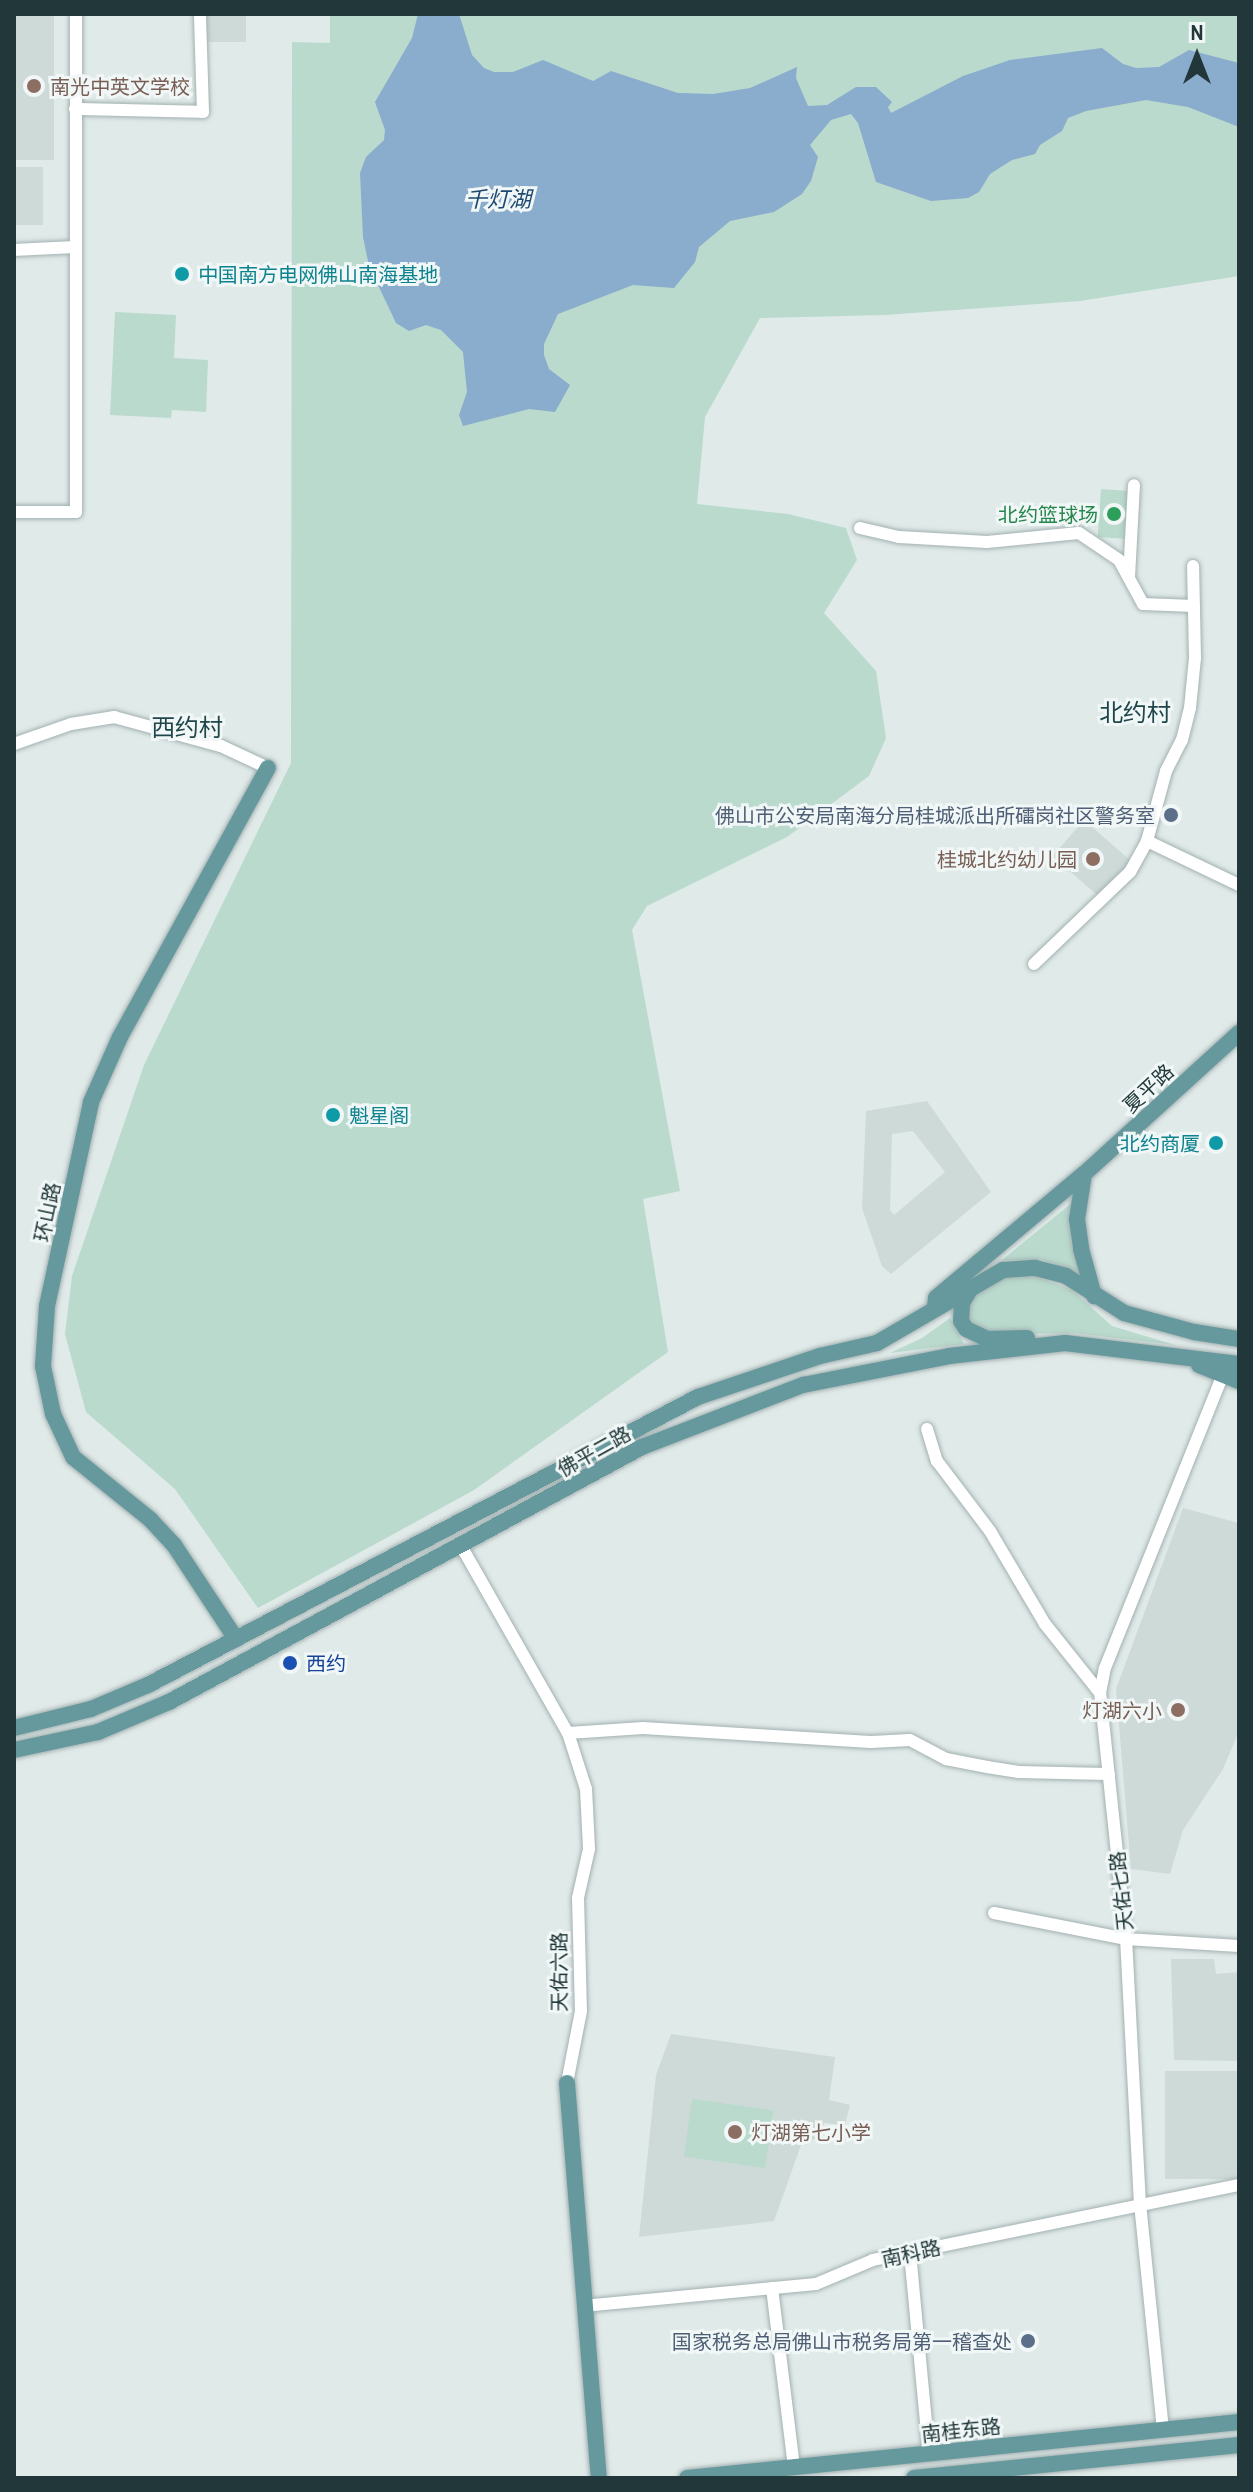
<!DOCTYPE html>
<html>
<head>
<meta charset="utf-8">
<style>
  body { margin:0 }
  #map { position:relative; width:1253px; height:2492px; overflow:hidden; background:#e0eae9; font-family:"Archivo Narrow","Noto Sans SC",sans-serif }
  div>[style] { position:absolute }
  [style*='--x'] { left:calc(var(--x)*1px); top:calc(var(--y)*1px); width:calc(var(--w)*1px); rotate:calc(var(--a)*1deg) }
  .built>* { inset:0; background:#cedad8; transform-origin:0 0 }
  .green>* { inset:0; background:#b9dacd; transform-origin:0 0 }
  .water>* { inset:0; background:#8aaccd }
  .roads { filter:drop-shadow(0 0 2px #a3b1b1) drop-shadow(0 0 2px #a3b1b1) }
  .minor>* { height:12px; margin:-6px; padding:0 6px; transform-origin:6px; border-radius:6px; background:#fff }
  .major>* { height:16px; margin:-8px; padding:0 8px; transform-origin:8px; border-radius:8px; background:#66999d }
  .dots>* { width:22px; height:22px; translate:-50% -50%; box-sizing:border-box; border:4px solid #f0f7f6; border-radius:50% }
  span { translate:-50% -50%; white-space:nowrap; text-align:center; line-height:1.15; -webkit-text-stroke:6px #f0f7f6; paint-order:stroke }
  .education-label { font-size:20px; color:#785e54 }
  .left { translate:0 -50%; text-align:left }
  .right { translate:-100% -50%; text-align:right }
  .culture-label { font-size:20px; color:#0d838f }
  .leisure-label { font-size:20px; color:#27864d }
  .service-label { font-size:20px; color:#4e5e75 }
  .street-label { font-size:20px; color:#213739 }
  .transit-label { font-size:20px; color:#164399 }
  .water-label { font-size:22px; color:#1f4871; font-style:italic }
  .quarter-label { font-size:24px; color:#1f464a }
  .frame { position:absolute; inset:0; border:16px solid #213739; pointer-events:none }
  .north { position:absolute; left:1157px; top:16px; width:80px; height:80px; -webkit-text-stroke:6px #f0f7f6; paint-order:stroke; rotate:0deg; font-size:22px; font-weight:700; line-height:32px; text-align:center; color:#213739 }
  .north::after { content:''; display:block; margin:auto; width:28px; height:36px; background:#213739; clip-path:polygon(50% 0,100% 100%,50% 72%,0 100%) }
</style>
</head>
<body>
<div id="map">
  <div class="built">
    <div style="left:14px;top:14px;width:40px;height:146px"></div>
    <div style="left:204px;top:14px;width:42px;height:28px"></div>
    <div style="left:14px;top:167px;width:29px;height:58px"></div>
    <div style="left:1084px;top:820px;width:65px;height:48px;rotate:41deg"></div>
    <div style="clip-path:polygon(evenodd,927px 1101px,991px 1192px,891px 1274px,882px 1266px,862px 1208px,866px 1111px,927px 1101px,913px 1131px,945px 1172px,894px 1215px,890px 1210px,892px 1134px,913px 1131px)"></div>
    <div style="clip-path:polygon(1183px 1508px,1239px 1523px,1239px 1731px,1223px 1769px,1183px 1830px,1170px 1874px,1131px 1869px,1116px 1689px)"></div>
    <div style="clip-path:polygon(1171px 1959px,1214px 1959px,1216px 1974px,1239px 1972px,1239px 2061px,1174px 2060px)"></div>
    <div style="clip-path:polygon(671px 2034px,835px 2057px,829px 2100px,850px 2105px,845px 2125px,824px 2123px,818px 2140px,812px 2139px,808px 2144px,801px 2145px,774px 2221px,639px 2237px,656px 2075px)"></div>
    <div style="left:1165px;top:2071px;width:74px;height:108px"></div>
  </div>
  <div class="green">
    <div style="clip-path:polygon(376px 14px,1239px 14px,1239px 276px,1080px 301px,885px 315px,760px 318px,705px 417px,697px 504px,788px 514px,846px 528px,857px 560px,824px 613px,876px 671px,886px 738px,869px 776px,787px 837px,647px 906px,632px 930px,680px 1191px,643px 1199px,668px 1352px,474px 1490px,258px 1608px,175px 1489px,86px 1412px,65px 1334px,72px 1276px,144px 1065px,291px 763px,292px 42px,330px 43px,330px 15px)"></div>
    <div style="clip-path:polygon(115px 312px,176px 315px,174px 358px,208px 360px,206px 412px,172px 410px,171px 418px,110px 415px)"></div>
    <div style="left:1101px;top:489px;width:27px;height:48px;rotate:4deg"></div>
    <div style="clip-path:polygon(1073px 1202px,1085px 1277px,1043px 1260px,1002px 1260px)"></div>
    <div style="clip-path:polygon(1031px 1275px,1072px 1290px,1112px 1326px,1175px 1345px,1073px 1333px,984px 1335px,967px 1320px,966px 1306px,973px 1294px,1009px 1276px)"></div>
    <div style="clip-path:polygon(950px 1318px,964px 1344px,890px 1353px,922px 1338px)"></div>
    <div style="left:692px;top:2099px;width:82px;height:58px;rotate:8deg"></div>
  </div>
  <div class="water">
    <div style="clip-path:polygon(418px 14px,459px 14px,472px 55px,484px 68px,494px 72px,513px 72px,543px 60px,593px 81px,611px 71px,678px 93px,713px 94px,750px 88px,797px 67px,796px 78px,808px 106px,827px 105px,856px 87px,876px 87px,892px 102px,888px 107px,891px 113px,963px 76px,1010px 60px,1102px 48px,1123px 64px,1136px 68px,1159px 67px,1189px 50px,1239px 63px,1239px 127px,1188px 107px,1146px 100px,1086px 111px,1068px 118px,1062px 131px,1040px 145px,1035px 154px,1012px 160px,990px 174px,979px 192px,968px 198px,931px 201px,876px 182px,858px 123px,851px 114px,831px 120px,810px 145px,818px 157px,811px 181px,802px 194px,774px 212px,730px 221px,699px 247px,695px 262px,674px 288px,633px 285px,558px 314px,544px 344px,544px 355px,549px 369px,570px 385px,555px 412px,529px 409px,463px 426px,459px 415px,467px 392px,463px 352px,441px 330px,426px 325px,409px 331px,396px 323px,369px 266px,363px 237px,360px 173px,366px 157px,384px 140px,385px 130px,375px 102px,412px 38px)"></div>
  </div>
  <div class="roads">
    <div class="minor">
      <div style="--x:75;--y:109;--w:128;--a:1.3"></div>
      <div style="--x:203;--y:112;--w:98;--a:-91.8"></div>
      <div style="--x:14;--y:250;--w:60;--a:-2.9"></div>
      <div style="--x:14;--y:512;--w:62;--a:0"></div>
      <div style="--x:76;--y:512;--w:498;--a:-90"></div>
      <div style="--x:860;--y:528;--w:40;--a:13"></div>
      <div style="--x:899;--y:537;--w:88;--a:3.3"></div>
      <div style="--x:987;--y:542;--w:92;--a:-5.6"></div>
      <div style="--x:1079;--y:533;--w:48;--a:34"></div>
      <div style="--x:1119;--y:560;--w:50;--a:61.4"></div>
      <div style="--x:1143;--y:604;--w:51;--a:2.2"></div>
      <div style="--x:1129;--y:577;--w:92;--a:-86.9"></div>
      <div style="--x:14;--y:744;--w:60;--a:-19.3"></div>
      <div style="--x:71;--y:724;--w:44;--a:-9.2"></div>
      <div style="--x:114;--y:717;--w:111;--a:15.2"></div>
      <div style="--x:221;--y:746;--w:52;--a:25.1"></div>
      <div style="--x:1147;--y:841;--w:102;--a:25.6"></div>
      <div style="--x:1034;--y:964;--w:133;--a:-43.8"></div>
      <div style="--x:1130;--y:872;--w:35;--a:-61"></div>
      <div style="--x:1147;--y:841;--w:73;--a:-74.8"></div>
      <div style="--x:1166;--y:771;--w:35;--a:-63"></div>
      <div style="--x:1182;--y:740;--w:33;--a:-76"></div>
      <div style="--x:1190;--y:708;--w:50;--a:-84.3"></div>
      <div style="--x:1195;--y:658;--w:92;--a:-91.2"></div>
      <div style="--x:927;--y:1429;--w:34;--a:73"></div>
      <div style="--x:937;--y:1461;--w:88;--a:52.9"></div>
      <div style="--x:990;--y:1531;--w:108;--a:59.4"></div>
      <div style="--x:1045;--y:1624;--w:88;--a:51.4"></div>
      <div style="--x:460;--y:1544;--w:218;--a:60.3"></div>
      <div style="--x:568;--y:1733;--w:59;--a:72.2"></div>
      <div style="--x:586;--y:1789;--w:60;--a:87.1"></div>
      <div style="--x:589;--y:1849;--w:50;--a:102.7"></div>
      <div style="--x:578;--y:1898;--w:113;--a:88.5"></div>
      <div style="--x:581;--y:2011;--w:73;--a:101"></div>
      <div style="--x:568;--y:1733;--w:75;--a:-3.8"></div>
      <div style="--x:643;--y:1728;--w:228;--a:3.5"></div>
      <div style="--x:871;--y:1742;--w:39;--a:-3"></div>
      <div style="--x:910;--y:1740;--w:41;--a:27.8"></div>
      <div style="--x:946;--y:1759;--w:42;--a:11"></div>
      <div style="--x:987;--y:1767;--w:32;--a:9"></div>
      <div style="--x:1019;--y:1772;--w:90;--a:1.3"></div>
      <div style="--x:994;--y:1913;--w:135;--a:11.1"></div>
      <div style="--x:1126;--y:1939;--w:113;--a:3.5"></div>
      <div style="--x:910;--y:2253;--w:202;--a:84.6"></div>
      <div style="--x:772;--y:2288;--w:180;--a:83"></div>
      <div style="--x:583;--y:2306;--w:234;--a:-5.4"></div>
      <div style="--x:816;--y:2284;--w:62;--a:-22.8"></div>
      <div style="--x:873;--y:2260;--w:374;--a:-11.6"></div>
      <div style="--x:1163;--y:2430;--w:226;--a:-95.8"></div>
      <div style="--x:1140;--y:2205;--w:266;--a:-93"></div>
      <div style="--x:1126;--y:1939;--w:247;--a:-96"></div>
      <div style="--x:1100;--y:1693;--w:25;--a:-79"></div>
      <div style="--x:1105;--y:1668;--w:316;--a:-68.1"></div>
    </div>
    <div class="major">
      <div style="--x:1084;--y:1174;--w:46;--a:98.8"></div>
      <div style="--x:1077;--y:1219;--w:30;--a:82"></div>
      <div style="--x:1081;--y:1249;--w:49;--a:74.5"></div>
      <div style="--x:971;--y:1288;--w:17;--a:121"></div>
      <div style="--x:962;--y:1303;--w:18;--a:93"></div>
      <div style="--x:961;--y:1321;--w:9;--a:58"></div>
      <div style="--x:966;--y:1329;--w:23;--a:25"></div>
      <div style="--x:987;--y:1339;--w:40;--a:-1.4"></div>
      <div style="--x:935;--y:1306;--w:8;--a:-83"></div>
      <div style="--x:936;--y:1298;--w:193;--a:-40"></div>
      <div style="--x:1084;--y:1174;--w:210;--a:-42.3"></div>
      <div style="--x:1199;--y:1365;--w:43;--a:21.8"></div>
      <div style="--x:236;--y:1639;--w:113;--a:-123.4"></div>
      <div style="--x:174;--y:1545;--w:34;--a:-133"></div>
      <div style="--x:151;--y:1520;--w:100;--a:-141.1"></div>
      <div style="--x:73;--y:1457;--w:47;--a:-114.9"></div>
      <div style="--x:53;--y:1414;--w:49;--a:-101.8"></div>
      <div style="--x:43;--y:1366;--w:60;--a:-86.2"></div>
      <div style="--x:47;--y:1306;--w:209;--a:-77.8"></div>
      <div style="--x:91;--y:1102;--w:71;--a:-66"></div>
      <div style="--x:120;--y:1037;--w:307;--a:-61.2"></div>
      <div style="--x:14;--y:1728;--w:79;--a:-13.9"></div>
      <div style="--x:91;--y:1709;--w:62;--a:-22.8"></div>
      <div style="--x:148;--y:1685;--w:621;--a:-27.64"></div>
      <div style="--x:698;--y:1397;--w:129;--a:-18.6"></div>
      <div style="--x:820;--y:1356;--w:58;--a:-12.8"></div>
      <div style="--x:877;--y:1343;--w:146;--a:-30.1"></div>
      <div style="--x:1003;--y:1270;--w:32;--a:-4"></div>
      <div style="--x:1035;--y:1268;--w:32;--a:14"></div>
      <div style="--x:1066;--y:1276;--w:69;--a:32.5"></div>
      <div style="--x:1124;--y:1313;--w:73;--a:15.2"></div>
      <div style="--x:1194;--y:1332;--w:46;--a:8.8"></div>
      <div style="--x:14;--y:1750;--w:86;--a:-12.1"></div>
      <div style="--x:98;--y:1732;--w:77;--a:-22.9"></div>
      <div style="--x:169;--y:1702;--w:537;--a:-28.33"></div>
      <div style="--x:642;--y:1447;--w:173;--a:-21.1"></div>
      <div style="--x:803;--y:1385;--w:149;--a:-11.2"></div>
      <div style="--x:949;--y:1356;--w:117;--a:-6.4"></div>
      <div style="--x:1065;--y:1343;--w:175;--a:6.9"></div>
      <div style="--x:567;--y:2083;--w:396;--a:85.4"></div>
      <div style="--x:687;--y:2478;--w:555;--a:-5.79"></div>
      <div style="--x:914;--y:2478;--w:327;--a:-5.8"></div>
    </div>
  </div>
  <div class="dots">
    <div style="left:34px;top:86px;background:#8d6e63"></div>
    <div style="left:182px;top:274px;background:#0f9aa8"></div>
    <div style="left:1114px;top:514px;background:#2e9e5b"></div>
    <div style="left:1171px;top:815px;background:#5c6f8a"></div>
    <div style="left:1093px;top:859px;background:#8d6e63"></div>
    <div style="left:333px;top:1115px;background:#0f9aa8"></div>
    <div style="left:1216px;top:1143px;background:#0f9aa8"></div>
    <div style="left:290px;top:1663px;background:#1a4fb4"></div>
    <div style="left:1178px;top:1710px;background:#8d6e63"></div>
    <div style="left:735px;top:2132px;background:#8d6e63"></div>
    <div style="left:1028px;top:2341px;background:#5c6f8a"></div>
  </div>
  <div class="education-label">
    <span class="left" style="left:50px;top:86px">南光中英文学校</span>
    <span class="right" style="left:1077px;top:859px">桂城北约幼儿园</span>
    <span class="right" style="left:1162px;top:1710px">灯湖六小</span>
    <span class="left" style="left:751px;top:2132px">灯湖第七小学</span>
  </div>
  <div class="culture-label">
    <span class="left" style="left:198px;top:274px">中国南方电网佛山南海基地</span>
    <span class="left" style="left:349px;top:1115px">魁星阁</span>
    <span class="right" style="left:1200px;top:1143px">北约商厦</span>
  </div>
  <div class="leisure-label">
    <span class="right" style="left:1098px;top:514px">北约篮球场</span>
  </div>
  <div class="service-label">
    <span class="right" style="left:1155px;top:815px">佛山市公安局南海分局桂城派出所礌岗社区警务室</span>
    <span class="right" style="left:1012px;top:2341px">国家税务总局佛山市税务局第一稽查处</span>
  </div>
  <div class="street-label">
    <span style="left:1148px;top:1088px;rotate:-43deg">夏平路</span>
    <span style="left:47px;top:1212px;rotate:-78deg">环山路</span>
    <span style="left:594px;top:1451px;rotate:-29deg">佛平二路</span>
    <span style="left:1121px;top:1891px;rotate:-96deg">天佑七路</span>
    <span style="left:559px;top:1972px;rotate:-90deg">天佑六路</span>
    <span style="left:911px;top:2253px;rotate:-12deg">南科路</span>
    <span style="left:961px;top:2430px;rotate:-6deg">南桂东路</span>
  </div>
  <div class="transit-label">
    <span class="left" style="left:306px;top:1663px">西约</span>
  </div>
  <div class="water-label">
    <span style="left:498px;top:200px">千灯湖</span>
  </div>
  <div class="quarter-label">
    <span style="left:1135px;top:713px">北约村</span>
    <span style="left:187px;top:728px">西约村</span>
  </div>
  <div class="frame"></div>
  <div class="north">N</div>
</div>
</body>
</html>
